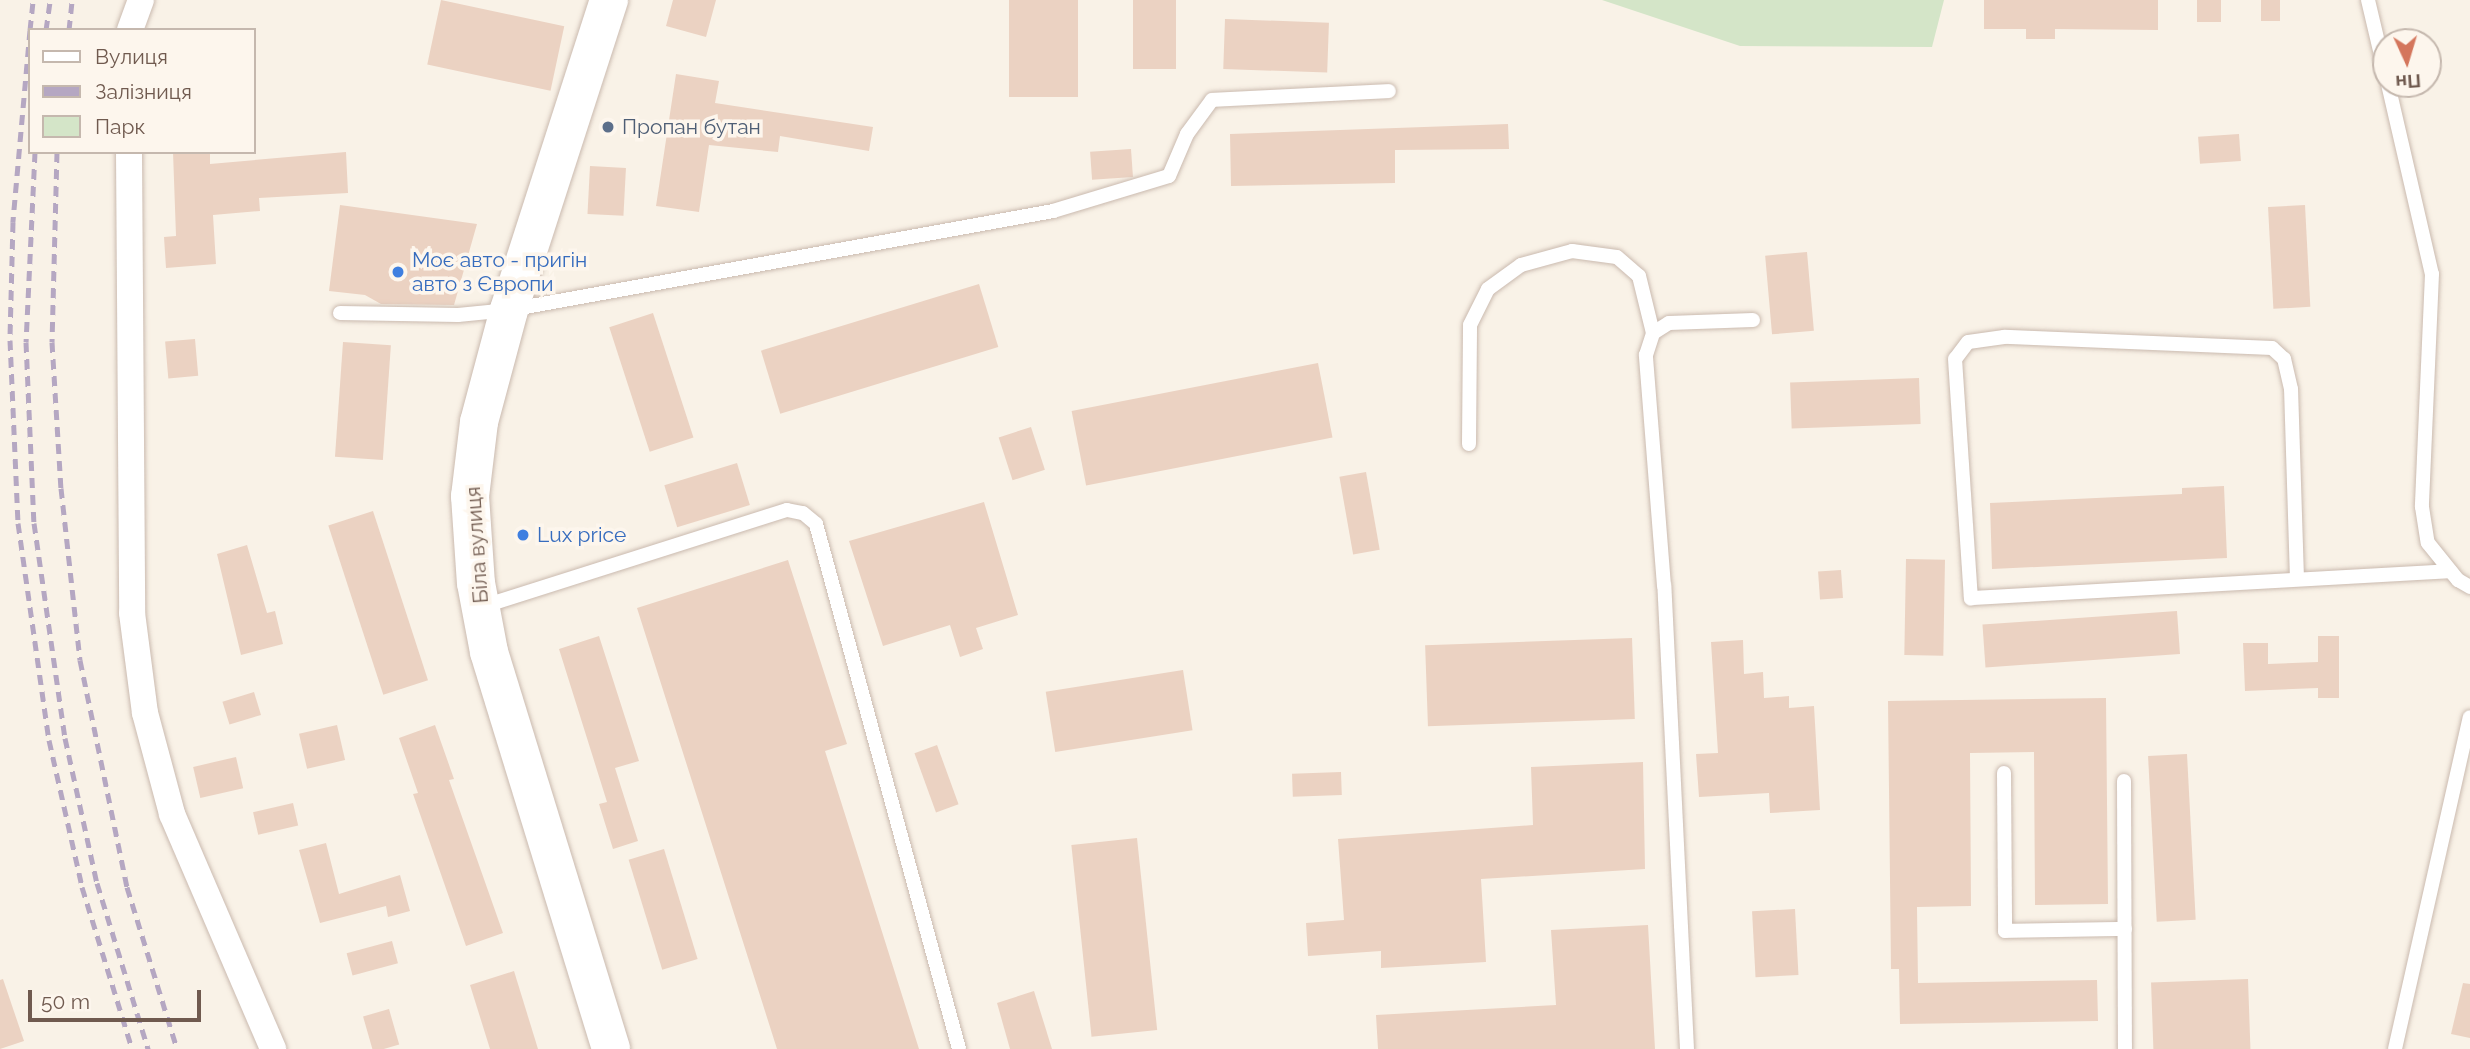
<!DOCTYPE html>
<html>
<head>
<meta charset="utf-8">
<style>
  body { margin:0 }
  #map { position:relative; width:2470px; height:1049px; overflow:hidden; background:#f9f2e7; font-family:Raleway,sans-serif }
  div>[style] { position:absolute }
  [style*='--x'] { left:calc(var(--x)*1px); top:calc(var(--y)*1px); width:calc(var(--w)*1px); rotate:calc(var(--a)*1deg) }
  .green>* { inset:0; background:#d4e5c8 }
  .building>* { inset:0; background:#ebd2c2; transform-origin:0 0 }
  .roads { filter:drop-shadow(0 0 2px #cabaaf) drop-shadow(0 0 2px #cabaaf) }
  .lane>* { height:14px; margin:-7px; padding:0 7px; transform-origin:7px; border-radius:7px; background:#fff }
  .street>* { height:26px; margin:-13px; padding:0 13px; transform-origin:13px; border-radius:13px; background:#fff }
  .secondary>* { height:38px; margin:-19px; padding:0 19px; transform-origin:19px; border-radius:19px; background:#fff }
  .rail>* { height:5px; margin-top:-2.5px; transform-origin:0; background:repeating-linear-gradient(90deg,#b5a7c2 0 10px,transparent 0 17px) }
  .dots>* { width:19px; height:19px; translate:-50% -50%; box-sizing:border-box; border:4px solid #fdf6ed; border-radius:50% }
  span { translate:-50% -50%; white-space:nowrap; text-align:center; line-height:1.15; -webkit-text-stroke:7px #fdf6ed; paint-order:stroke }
  .service-label { font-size:21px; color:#4e5e75 }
  .left { translate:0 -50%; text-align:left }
  .shop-label { font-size:21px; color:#366cbe }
  .street-label { font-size:21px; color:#705a4f }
  .legend { position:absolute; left:28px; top:28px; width:228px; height:126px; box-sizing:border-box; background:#fdf6ed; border:2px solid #c5b8ae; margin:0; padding:9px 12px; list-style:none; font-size:21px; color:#705a4f }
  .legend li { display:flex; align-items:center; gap:14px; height:35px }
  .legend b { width:35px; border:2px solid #c5b8ae }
  .north { position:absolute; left:2372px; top:28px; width:70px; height:70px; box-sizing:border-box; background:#fdf6ed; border:2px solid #c5b8ae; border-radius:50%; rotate:176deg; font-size:19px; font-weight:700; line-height:28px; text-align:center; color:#705a4f }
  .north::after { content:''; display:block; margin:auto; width:24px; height:32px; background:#d4765c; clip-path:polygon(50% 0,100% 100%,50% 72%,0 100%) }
  .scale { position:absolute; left:28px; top:990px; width:173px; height:32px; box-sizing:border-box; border:4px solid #705a4f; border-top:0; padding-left:9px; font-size:21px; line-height:24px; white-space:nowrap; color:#705a4f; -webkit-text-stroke:5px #fdf6ed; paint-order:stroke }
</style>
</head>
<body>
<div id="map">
  <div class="green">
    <div style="clip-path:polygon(1602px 0,1944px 0,1932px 47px,1740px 46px)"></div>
  </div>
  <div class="building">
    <div style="left:441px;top:0;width:126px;height:66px;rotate:12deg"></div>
    <div style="clip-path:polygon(673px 0,716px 0,706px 37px,666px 26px)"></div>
    <div style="left:1009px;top:0;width:69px;height:97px"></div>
    <div style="left:1133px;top:0;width:43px;height:69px"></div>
    <div style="clip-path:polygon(1984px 0,2158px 0,2158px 30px,2055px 29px,2055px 39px,2026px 39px,2026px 29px,1984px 29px)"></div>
    <div style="left:2197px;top:0;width:24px;height:22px"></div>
    <div style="left:2261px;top:0;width:19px;height:21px"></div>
    <div style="left:1225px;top:19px;width:104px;height:50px;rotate:2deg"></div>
    <div style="clip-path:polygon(676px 74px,719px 81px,715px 103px,873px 127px,869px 151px,780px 136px,778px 152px,709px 145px,699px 212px,656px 206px)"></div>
    <div style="clip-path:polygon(1508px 124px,1509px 149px,1395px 150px,1395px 183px,1231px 186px,1230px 134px)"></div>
    <div style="left:2239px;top:134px;width:27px;height:41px;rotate:86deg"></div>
    <div style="left:1131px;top:149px;width:28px;height:41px;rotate:86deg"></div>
    <div style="clip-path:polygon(173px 152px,210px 152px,210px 164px,346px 152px,348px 193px,259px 198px,260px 211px,213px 215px,216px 264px,166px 268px,164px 237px,176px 236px)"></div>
    <div style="left:590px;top:166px;width:36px;height:48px;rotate:3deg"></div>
    <div style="clip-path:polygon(340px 205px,477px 224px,454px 305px,381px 304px,365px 295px,329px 291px)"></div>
    <div style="left:2305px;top:205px;width:102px;height:37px;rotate:87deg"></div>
    <div style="left:1807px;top:252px;width:79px;height:42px;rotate:85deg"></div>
    <div style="left:979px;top:284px;width:66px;height:228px;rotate:73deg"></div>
    <div style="left:653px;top:313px;width:131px;height:46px;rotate:72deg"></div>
    <div style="left:195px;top:339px;width:37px;height:30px;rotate:85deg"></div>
    <div style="left:343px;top:342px;width:48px;height:115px;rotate:4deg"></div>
    <div style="left:1318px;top:363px;width:76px;height:251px;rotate:79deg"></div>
    <div style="left:1919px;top:378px;width:46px;height:129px;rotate:88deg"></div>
    <div style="left:1031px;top:427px;width:45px;height:34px;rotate:72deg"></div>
    <div style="left:737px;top:463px;width:44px;height:76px;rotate:73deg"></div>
    <div style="left:1366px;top:472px;width:79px;height:27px;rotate:80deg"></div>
    <div style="clip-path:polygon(2224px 486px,2227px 558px,1992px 569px,1990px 503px,2182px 494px,2182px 488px)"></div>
    <div style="clip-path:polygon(984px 502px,1018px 615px,976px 628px,983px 649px,960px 657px,950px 625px,883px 646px,849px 541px)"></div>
    <div style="left:373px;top:511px;width:178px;height:47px;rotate:72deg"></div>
    <div style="clip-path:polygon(247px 545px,267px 613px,275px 611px,283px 644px,241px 655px,217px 554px)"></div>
    <div style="left:1906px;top:559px;width:39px;height:96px;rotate:1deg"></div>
    <div style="clip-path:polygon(788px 560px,847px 744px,825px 751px,919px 1049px,777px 1049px,637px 608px)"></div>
    <div style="left:1841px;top:570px;width:28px;height:23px;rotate:86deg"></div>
    <div style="left:2177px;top:611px;width:43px;height:195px;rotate:86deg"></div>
    <div style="clip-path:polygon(599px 636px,639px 761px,615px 768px,638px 841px,613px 849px,599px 804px,607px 802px,559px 649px)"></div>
    <div style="clip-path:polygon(2318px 636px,2339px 636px,2339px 698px,2318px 698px,2318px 688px,2245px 691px,2243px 643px,2268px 643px,2268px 664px,2318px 662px)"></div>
    <div style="left:1632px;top:638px;width:81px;height:207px;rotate:88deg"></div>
    <div style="clip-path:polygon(1743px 640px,1744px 674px,1763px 672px,1764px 698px,1789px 696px,1789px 708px,1814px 706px,1820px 810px,1770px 813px,1769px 793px,1699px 797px,1696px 754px,1718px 753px,1711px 642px)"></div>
    <div style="left:1183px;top:670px;width:61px;height:139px;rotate:81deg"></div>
    <div style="left:254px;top:692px;width:24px;height:33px;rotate:73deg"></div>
    <div style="clip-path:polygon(2106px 698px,2108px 904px,2035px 905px,2034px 752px,1970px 753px,1971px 906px,1917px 907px,1918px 983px,2097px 980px,2098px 1021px,1900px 1024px,1899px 969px,1891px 969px,1888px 701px)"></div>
    <div style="left:337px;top:725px;width:36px;height:39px;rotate:77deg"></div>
    <div style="clip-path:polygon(435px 725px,454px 779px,449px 780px,503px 933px,466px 946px,413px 794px,418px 793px,399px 738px)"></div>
    <div style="left:937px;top:745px;width:63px;height:24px;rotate:70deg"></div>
    <div style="left:2187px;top:754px;width:166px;height:39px;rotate:87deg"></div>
    <div style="left:236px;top:757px;width:32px;height:44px;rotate:77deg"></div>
    <div style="clip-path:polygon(1643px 762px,1645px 869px,1481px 879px,1486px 962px,1381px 968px,1381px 951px,1308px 956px,1306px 923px,1344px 920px,1338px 839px,1533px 825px,1531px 767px)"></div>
    <div style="left:1341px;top:772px;width:23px;height:49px;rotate:88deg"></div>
    <div style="left:293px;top:803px;width:23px;height:41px;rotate:77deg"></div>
    <div style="left:1137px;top:838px;width:193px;height:66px;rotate:84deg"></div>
    <div style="clip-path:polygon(326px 843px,339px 894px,400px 875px,410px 911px,388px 917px,386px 906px,320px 923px,299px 850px)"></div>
    <div style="left:664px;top:849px;width:115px;height:37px;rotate:73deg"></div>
    <div style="left:1795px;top:909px;width:66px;height:43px;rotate:87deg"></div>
    <div style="clip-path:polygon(1648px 925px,1655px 1049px,1378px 1049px,1376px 1015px,1556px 1005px,1551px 930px)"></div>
    <div style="left:392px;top:941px;width:23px;height:47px;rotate:75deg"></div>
    <div style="clip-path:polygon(514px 971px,538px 1049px,490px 1049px,470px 985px)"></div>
    <div style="clip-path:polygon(3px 979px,24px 1041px,0 1049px,0 980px)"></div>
    <div style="left:2248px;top:979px;width:70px;height:97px;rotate:88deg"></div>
    <div style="clip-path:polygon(2463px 983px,2470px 984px,2470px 1038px,2451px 1034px)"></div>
    <div style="clip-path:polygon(1034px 991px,1052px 1049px,1010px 1049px,997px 1003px)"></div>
    <div style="left:389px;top:1009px;width:37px;height:27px;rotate:74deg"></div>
  </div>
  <div class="roads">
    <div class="lane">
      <div style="--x:2368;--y:0;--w:78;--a:76.7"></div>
      <div style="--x:2388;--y:84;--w:195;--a:77"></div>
      <div style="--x:2432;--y:274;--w:233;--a:92.5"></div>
      <div style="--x:2422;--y:507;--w:36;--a:81"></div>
      <div style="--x:2428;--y:543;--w:48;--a:51"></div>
      <div style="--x:2458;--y:580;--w:14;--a:30"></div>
      <div style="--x:340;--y:313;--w:118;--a:1"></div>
      <div style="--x:458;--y:315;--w:51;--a:-5.6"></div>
      <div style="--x:509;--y:310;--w:553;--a:-10.31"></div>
      <div style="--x:1053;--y:211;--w:121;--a:-16.8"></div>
      <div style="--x:1169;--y:176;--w:46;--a:-66.8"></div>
      <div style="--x:1187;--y:134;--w:42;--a:-53.7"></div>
      <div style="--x:1212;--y:100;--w:177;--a:-2.9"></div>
      <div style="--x:1469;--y:444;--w:119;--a:-89.5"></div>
      <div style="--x:1470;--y:325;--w:40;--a:-63.4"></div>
      <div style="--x:1488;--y:289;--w:41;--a:-36"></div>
      <div style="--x:1521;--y:265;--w:53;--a:-15.4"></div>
      <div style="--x:1572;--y:251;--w:45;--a:7.6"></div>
      <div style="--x:1617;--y:257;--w:29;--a:41"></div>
      <div style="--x:1639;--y:276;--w:59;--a:76.2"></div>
      <div style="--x:2297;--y:579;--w:190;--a:-91.8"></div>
      <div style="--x:2291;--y:389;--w:31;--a:-103"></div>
      <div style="--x:2284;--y:359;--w:16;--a:-137"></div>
      <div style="--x:2272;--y:348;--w:268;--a:-177.6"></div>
      <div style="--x:2004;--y:337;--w:36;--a:172"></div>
      <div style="--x:1968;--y:342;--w:21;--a:127"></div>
      <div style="--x:1955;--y:359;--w:240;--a:86.2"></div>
      <div style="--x:1971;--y:598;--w:480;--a:-3.2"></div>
      <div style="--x:481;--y:607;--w:321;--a:-17.6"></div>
      <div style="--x:787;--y:510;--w:16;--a:11"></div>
      <div style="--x:803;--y:513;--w:17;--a:40"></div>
      <div style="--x:816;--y:524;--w:544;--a:74.76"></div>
      <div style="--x:2004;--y:773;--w:158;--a:89.6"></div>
      <div style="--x:2005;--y:931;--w:120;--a:-1"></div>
      <div style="--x:2124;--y:781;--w:268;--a:89.8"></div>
      <div style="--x:1687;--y:1049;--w:464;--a:-92.8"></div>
      <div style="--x:1664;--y:586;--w:232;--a:-94.5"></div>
      <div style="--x:1646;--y:355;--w:23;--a:-72"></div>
      <div style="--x:1653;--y:333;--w:19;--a:-32"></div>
      <div style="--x:1669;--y:323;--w:84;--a:-2"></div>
      <div style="--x:2395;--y:1049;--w:340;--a:-77.3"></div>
    </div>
    <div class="street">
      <div style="--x:130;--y:30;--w:32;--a:-70"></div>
      <div style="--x:129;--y:152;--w:461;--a:89.6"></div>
      <div style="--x:132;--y:613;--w:101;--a:82.6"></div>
      <div style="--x:145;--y:713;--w:105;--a:75"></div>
      <div style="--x:172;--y:814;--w:256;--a:66.7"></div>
    </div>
    <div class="secondary">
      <div style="--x:609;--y:0;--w:326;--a:107.9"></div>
      <div style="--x:509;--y:310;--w:116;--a:105"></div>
      <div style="--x:479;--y:422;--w:75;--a:96.9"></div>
      <div style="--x:470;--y:496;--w:87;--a:86.1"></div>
      <div style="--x:476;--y:583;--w:70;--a:79.3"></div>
      <div style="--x:489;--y:652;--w:415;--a:72.9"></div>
    </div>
  </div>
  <div class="rail">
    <div style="--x:30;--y:30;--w:193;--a:95.1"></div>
    <div style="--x:13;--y:222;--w:118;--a:91.5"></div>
    <div style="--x:10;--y:340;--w:183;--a:87.5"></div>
    <div style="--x:18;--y:523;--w:219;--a:81.9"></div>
    <div style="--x:49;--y:740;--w:151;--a:77.3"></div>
    <div style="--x:82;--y:887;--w:170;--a:72.8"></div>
    <div style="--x:30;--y:30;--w:30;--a:-84"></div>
    <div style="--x:46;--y:30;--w:30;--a:-82"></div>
    <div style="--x:69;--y:30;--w:30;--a:-84"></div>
    <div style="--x:35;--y:152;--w:190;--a:92.7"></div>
    <div style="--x:26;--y:342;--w:181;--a:87.5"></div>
    <div style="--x:34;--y:523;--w:217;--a:81.8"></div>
    <div style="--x:65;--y:738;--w:148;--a:77.6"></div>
    <div style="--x:97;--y:883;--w:174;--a:72.9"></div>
    <div style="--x:57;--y:152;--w:190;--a:91.5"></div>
    <div style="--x:52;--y:342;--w:146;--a:86.5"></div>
    <div style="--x:61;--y:488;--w:173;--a:83.7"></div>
    <div style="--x:80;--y:660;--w:232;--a:78.3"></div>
    <div style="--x:127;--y:887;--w:170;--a:72.8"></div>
  </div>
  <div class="dots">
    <div style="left:608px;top:127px;background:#5c6f8a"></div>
    <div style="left:398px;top:272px;background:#3f7fe0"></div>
    <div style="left:523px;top:535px;background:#3f7fe0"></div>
  </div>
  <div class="service-label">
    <span class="left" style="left:622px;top:127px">Пропан бутан</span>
  </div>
  <div class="shop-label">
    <span class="left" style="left:412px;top:272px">Моє авто - пригін<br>авто з Європи</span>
    <span class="left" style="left:537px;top:535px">Lux price</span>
  </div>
  <div class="street-label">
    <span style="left:477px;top:545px;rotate:-94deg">Біла вулиця</span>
  </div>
  <ul class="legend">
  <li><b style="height:9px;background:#fff"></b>Вулиця</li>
  <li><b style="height:9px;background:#b5a7c2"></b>Залізниця</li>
  <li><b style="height:19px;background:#d4e5c8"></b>Парк</li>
  </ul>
  <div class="north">Пн</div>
  <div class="scale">50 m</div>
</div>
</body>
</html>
